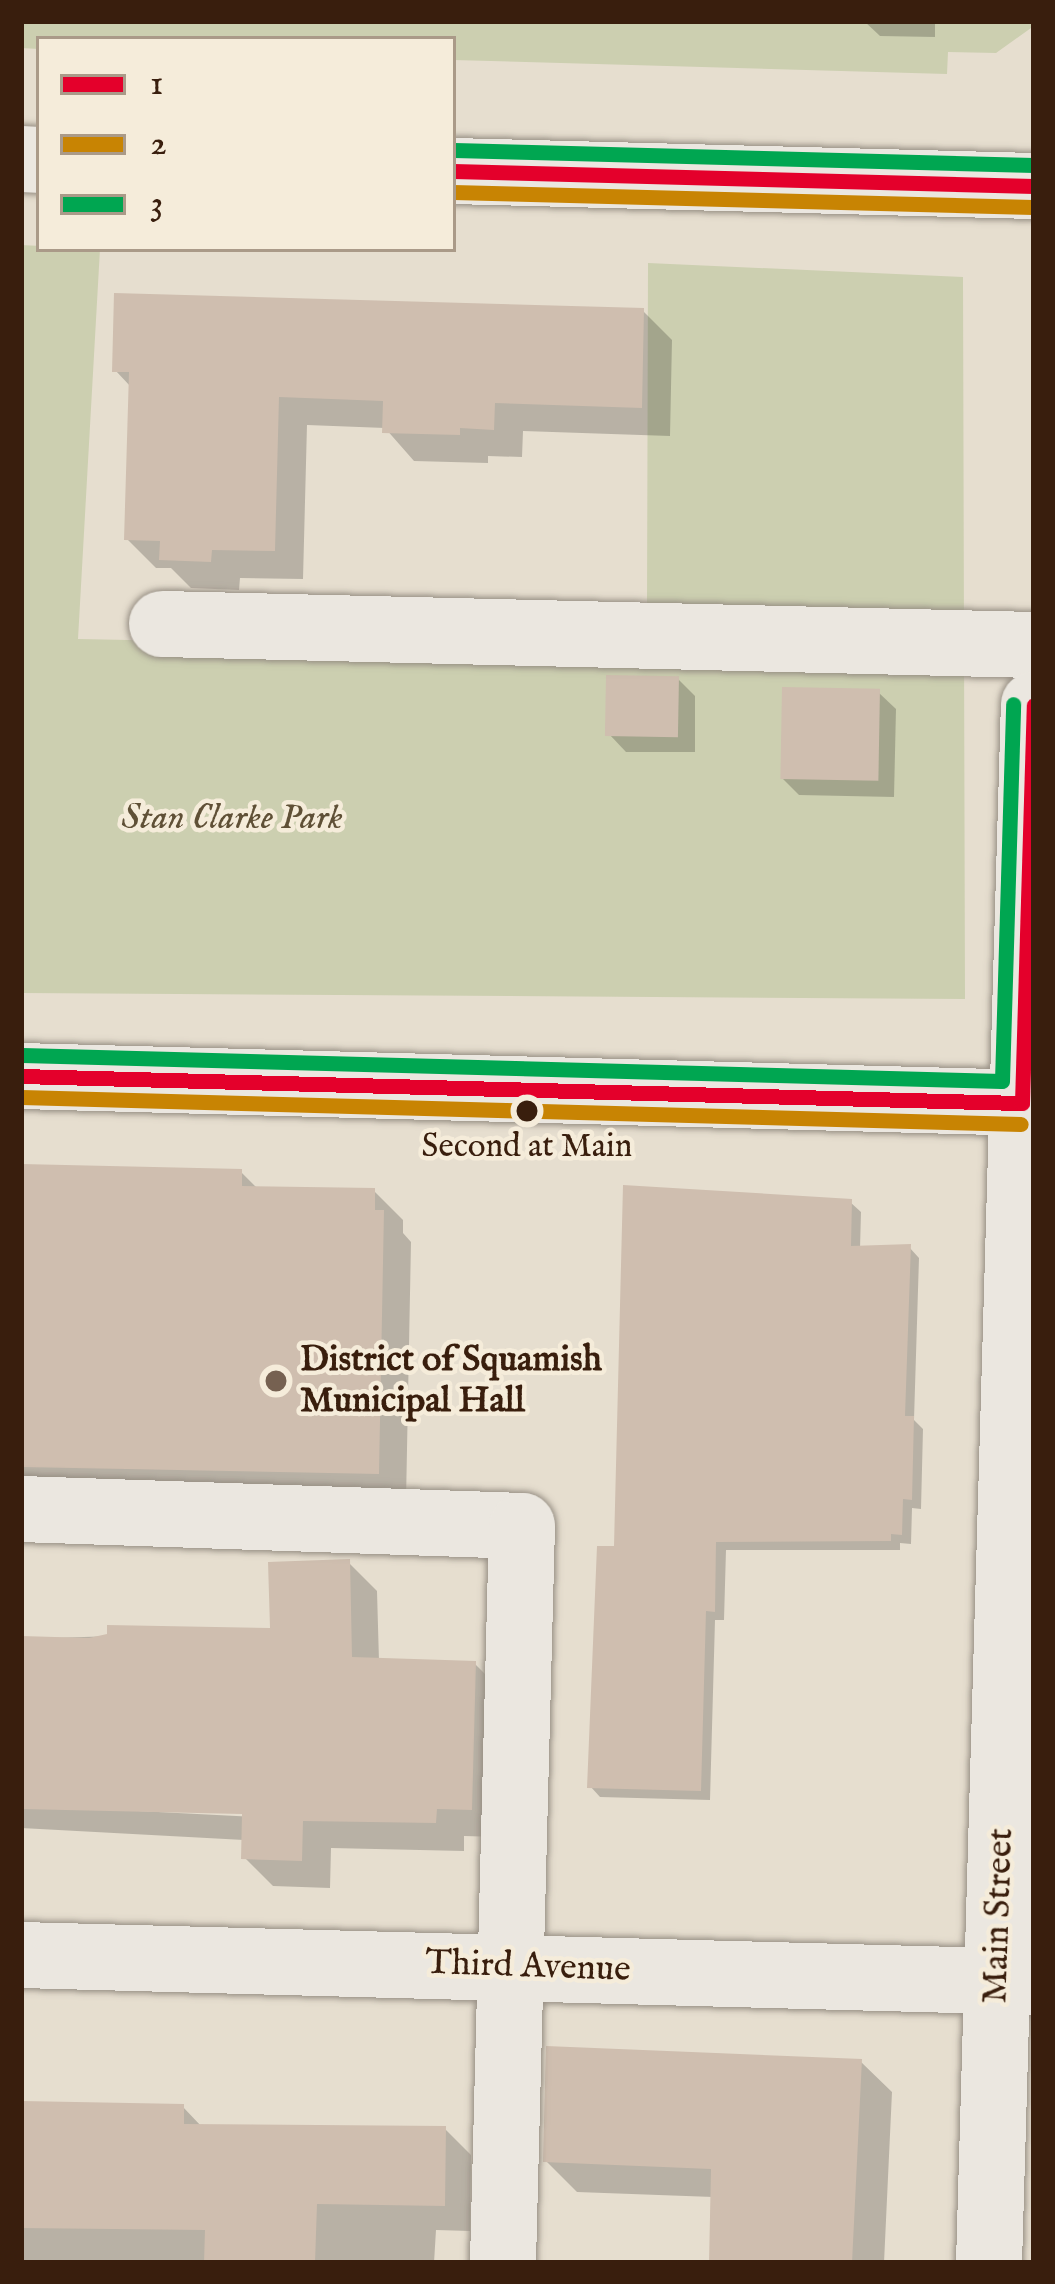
<!DOCTYPE html>
<html>
<head>
<meta charset="utf-8">
<style>
  body { margin:0 }
  #map { position:relative; width:1055px; height:2284px; overflow:hidden; background:#e6decf; font-family:"IM FELL English",serif }
  div>[style] { position:absolute }
  [style*='--x'] { left:calc(var(--x)*1px); top:calc(var(--y)*1px); width:calc(var(--w)*1px); rotate:calc(var(--a)*1deg) }
  .green>* { inset:0; background:#cccfb0 }
  .shadow>* { inset:0; background:#0003 }
  .building>* { inset:0; background:#cfbeaf; transform-origin:0 0 }
  .roads { filter:drop-shadow(0 0 3px #989085) drop-shadow(0 0 3px #989085) }
  .minor>* { height:66px; margin:-33px; padding:0 33px; transform-origin:33px; border-radius:33px; background:#ebe7e0 }
  .bus-1>* { height:15px; margin:-7.5px; padding:0 7.5px; transform-origin:7.5px; border-radius:7.5px; background:#e4002b }
  .bus-2>* { height:15px; margin:-7.5px; padding:0 7.5px; transform-origin:7.5px; border-radius:7.5px; background:#c88403 }
  .bus-3>* { height:15px; margin:-7.5px; padding:0 7.5px; transform-origin:7.5px; border-radius:7.5px; background:#00a651 }
  .dots>* { width:33px; height:33px; translate:-50% -50%; box-sizing:border-box; border:6px solid #f5ecda; border-radius:50% }
  span { translate:-50% -50%; white-space:nowrap; text-align:center; line-height:1.15; -webkit-text-stroke:9px #f5ecda; paint-order:stroke }
  .bus-label { font-size:33px; color:#391e0d }
  .park-label { font-size:36px; color:#5f5036; font-style:italic }
  .poi-label { font-size:36px; color:#391e0d; font-weight:700 }
  .left { translate:0 -50%; text-align:left }
  .street-label { font-size:36px; color:#391e0d }
  .frame { position:absolute; inset:0; border:24px solid #391e0d; pointer-events:none }
  .legend { position:absolute; left:36px; top:36px; width:420px; height:216px; box-sizing:border-box; background:#f5ecda; border:3px solid #aa9a88; margin:0; padding:15px 21px; list-style:none; font-size:36px; color:#391e0d }
  .legend li { display:flex; align-items:center; gap:24px; height:60px }
  .legend b { width:60px; border:3px solid #aa9a88 }
</style>
</head>
<body>
<div id="map">
  <div class="green">
    <div style="clip-path:polygon(21px 21px,1031px 21px,1031px 28px,996px 53px,948px 52px,947px 74px,453px 60px,453px 39px,39px 39px,39px 49px,21px 48px)"></div>
    <div style="clip-path:polygon(21px 245px,100px 249px,78px 639px,594px 649px,647px 607px,648px 263px,963px 277px,965px 999px,21px 993px)"></div>
  </div>
  <div class="shadow">
    <div style="clip-path:polygon(864px 21px,935px 21px,935px 37px,880px 36px)"></div>
    <div style="clip-path:polygon(643px 311px,672px 340px,670px 436px,523px 431px,522px 457px,488px 456px,488px 463px,414px 461px,385px 428px,307px 425px,303px 579px,240px 578px,239px 590px,191px 588px,171px 568px,156px 568px,127px 539px,131px 387px,115px 370px)"></div>
    <div style="clip-path:polygon(678px 679px,695px 696px,695px 752px,626px 752px,609px 734px)"></div>
    <div style="clip-path:polygon(878px 692px,896px 709px,894px 797px,799px 795px,782px 778px)"></div>
    <div style="clip-path:polygon(21px 1167px,241px 1172px,258px 1189px,374px 1191px,403px 1220px,403px 1233px,411px 1242px,406px 1502px,21px 1493px)"></div>
    <div style="clip-path:polygon(850px 1202px,861px 1212px,860px 1249px,909px 1247px,919px 1258px,914px 1420px,923px 1429px,921px 1509px,912px 1508px,911px 1544px,900px 1543px,900px 1550px,726px 1550px,724px 1620px,715px 1620px,710px 1800px,600px 1797px,590px 1786px,617px 1549px)"></div>
    <div style="clip-path:polygon(348px 1562px,377px 1591px,379px 1661px,475px 1664px,503px 1692px,499px 1837px,464px 1836px,464px 1851px,331px 1848px,330px 1888px,273px 1886px,244px 1857px,244px 1840px,21px 1828px,21px 1805px,257px 1817px,257px 1811px,21px 1799px,21px 1639px,273px 1631px)"></div>
    <div style="clip-path:polygon(861px 2062px,892px 2092px,884px 2263px,712px 2263px,713px 2197px,577px 2192px,546px 2161px)"></div>
    <div style="clip-path:polygon(21px 2103px,183px 2107px,202px 2127px,445px 2129px,471px 2155px,470px 2231px,436px 2230px,434px 2263px,21px 2263px)"></div>
  </div>
  <div class="building">
    <div style="clip-path:polygon(114px 293px,644px 308px,642px 408px,495px 403px,494px 430px,460px 428px,460px 435px,382px 433px,383px 401px,279px 397px,275px 551px,212px 550px,211px 562px,159px 560px,160px 541px,124px 540px,129px 372px,112px 372px)"></div>
    <div style="left:606px;top:675px;width:73px;height:61px;rotate:1deg"></div>
    <div style="left:782px;top:687px;width:98px;height:92px;rotate:1deg"></div>
    <div style="clip-path:polygon(21px 1164px,242px 1169px,242px 1186px,375px 1188px,375px 1210px,384px 1210px,379px 1474px,21px 1467px)"></div>
    <div style="clip-path:polygon(623px 1185px,852px 1199px,851px 1246px,911px 1244px,905px 1416px,914px 1416px,912px 1500px,903px 1499px,902px 1535px,891px 1534px,891px 1541px,716px 1542px,715px 1612px,706px 1611px,701px 1791px,587px 1788px,597px 1546px,614px 1546px)"></div>
    <div style="clip-path:polygon(350px 1559px,352px 1657px,476px 1661px,472px 1810px,437px 1809px,436px 1823px,303px 1821px,302px 1861px,241px 1859px,242px 1814px,21px 1809px,21px 1636px,89px 1638px,107px 1634px,107px 1625px,270px 1628px,268px 1562px)"></div>
    <div style="clip-path:polygon(546px 2046px,862px 2059px,852px 2263px,709px 2263px,711px 2169px,543px 2162px)"></div>
    <div style="clip-path:polygon(21px 2101px,184px 2104px,184px 2124px,446px 2126px,445px 2206px,317px 2204px,315px 2263px,204px 2263px,205px 2230px,21px 2228px)"></div>
  </div>
  <div class="roads">
    <div class="minor">
      <div style="--x:21;--y:159;--w:18;--a:3"></div>
      <div style="--x:453;--y:171;--w:581;--a:1.48"></div>
      <div style="--x:162;--y:624;--w:872;--a:1.38"></div>
      <div style="--x:21;--y:1076;--w:1013;--a:1.53"></div>
      <div style="--x:21;--y:1509;--w:501;--a:1.94"></div>
      <div style="--x:522;--y:1526;--w:737;--a:91.48"></div>
      <div style="--x:21;--y:1955;--w:1013;--a:1.53"></div>
      <div style="--x:989;--y:2263;--w:1559;--a:-88.35"></div>
    </div>
  </div>
  <div class="bus-1">
    <div style="--x:453;--y:171;--w:581;--a:1.48"></div>
    <div style="--x:21;--y:1076;--w:1001;--a:1.55"></div>
    <div style="--x:1022;--y:1103;--w:398;--a:-88.3"></div>
  </div>
  <div class="bus-2">
    <div style="--x:453;--y:192;--w:580;--a:1.48"></div>
    <div style="--x:21;--y:1097;--w:1000;--a:1.55"></div>
  </div>
  <div class="bus-3">
    <div style="--x:454;--y:150;--w:580;--a:1.48"></div>
    <div style="--x:22;--y:1055;--w:980;--a:1.52"></div>
    <div style="--x:1002;--y:1081;--w:377;--a:-88.3"></div>
  </div>
  <div class="dots">
    <div style="left:527px;top:1111px;background:#391e0d"></div>
    <div style="left:276px;top:1381px;background:#766151"></div>
  </div>
  <div class="bus-label">
    <span style="left:527px;top:1148px">Second at Main</span>
  </div>
  <div class="park-label">
    <span style="left:232px;top:819px">Stan Clarke Park</span>
  </div>
  <div class="poi-label">
    <span class="left" style="left:300px;top:1381px">District of Squamish<br>Municipal Hall</span>
  </div>
  <div class="street-label">
    <span style="left:999px;top:1916px;rotate:-88deg">Main Street</span>
    <span style="left:528px;top:1967px;rotate:2deg">Third Avenue</span>
  </div>
  <div class="frame"></div>
  <ul class="legend">
  <li><b style="height:15px;background:#e4002b"></b>1</li>
  <li><b style="height:15px;background:#c88403"></b>2</li>
  <li><b style="height:15px;background:#00a651"></b>3</li>
  </ul>
</div>
</body>
</html>
